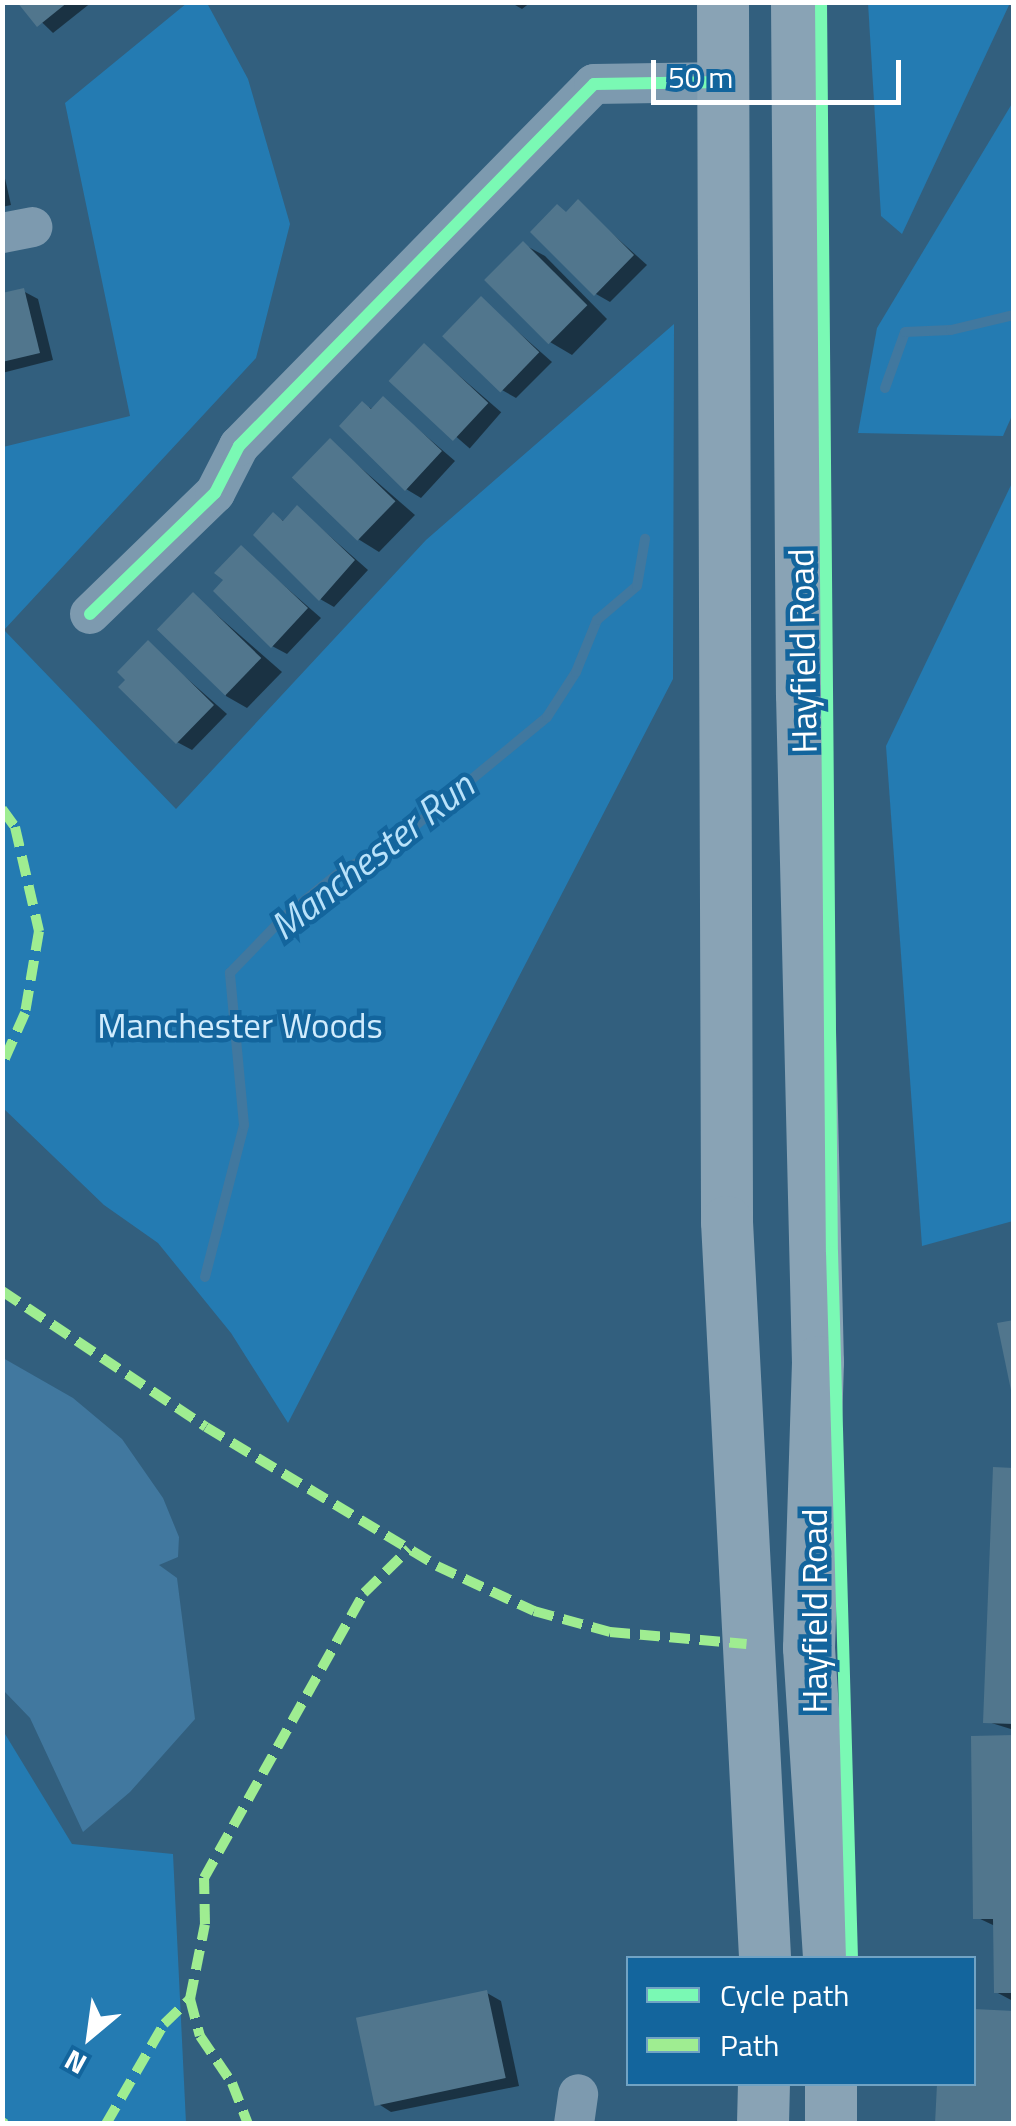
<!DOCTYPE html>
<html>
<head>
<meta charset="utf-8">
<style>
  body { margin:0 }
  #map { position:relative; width:1016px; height:2126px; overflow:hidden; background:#325f7e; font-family:"Titillium Web",sans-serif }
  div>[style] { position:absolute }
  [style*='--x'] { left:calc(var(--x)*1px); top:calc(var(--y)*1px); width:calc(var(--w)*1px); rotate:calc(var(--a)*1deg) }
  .green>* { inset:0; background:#247bb2 }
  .water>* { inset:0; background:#41789f }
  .shadow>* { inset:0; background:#0007; transform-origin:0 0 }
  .stream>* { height:10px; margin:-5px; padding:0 5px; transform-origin:5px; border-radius:5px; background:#41789f }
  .building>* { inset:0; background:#51768d; transform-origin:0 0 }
  .minor>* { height:40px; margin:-20px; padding:0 20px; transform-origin:20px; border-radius:20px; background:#7d9aaf }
  .major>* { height:52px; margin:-26px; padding:0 26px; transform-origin:26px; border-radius:26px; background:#89a3b5 }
  .quiet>* { height:10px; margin-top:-5px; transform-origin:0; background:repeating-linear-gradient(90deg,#9fed91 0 20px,transparent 0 30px) }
  .cycleway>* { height:12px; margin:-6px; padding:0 6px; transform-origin:6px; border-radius:6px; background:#7af9b4 }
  span { translate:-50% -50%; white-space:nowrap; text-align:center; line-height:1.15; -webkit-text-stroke:9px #13659d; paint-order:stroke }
  .street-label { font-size:35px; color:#fff }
  .park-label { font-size:35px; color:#d1ecfd }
  .water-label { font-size:38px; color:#b9e2fa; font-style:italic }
  .frame { position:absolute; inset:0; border:5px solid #fff; pointer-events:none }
  .legend { position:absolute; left:626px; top:1956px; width:350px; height:130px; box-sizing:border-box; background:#13659d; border:2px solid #71a3c4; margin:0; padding:12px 18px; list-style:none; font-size:30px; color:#fff }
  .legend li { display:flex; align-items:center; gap:20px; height:50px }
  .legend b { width:50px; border:2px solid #71a3c4 }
  .north { position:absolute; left:40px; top:1986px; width:100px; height:100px; -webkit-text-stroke:8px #13659d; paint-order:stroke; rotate:209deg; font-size:28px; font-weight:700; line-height:40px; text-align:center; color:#fff }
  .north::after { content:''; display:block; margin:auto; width:35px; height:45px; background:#fff; clip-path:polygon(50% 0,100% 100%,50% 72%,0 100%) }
  .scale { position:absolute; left:651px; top:60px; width:250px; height:45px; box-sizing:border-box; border:5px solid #fff; border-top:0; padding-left:12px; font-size:30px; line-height:35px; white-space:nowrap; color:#fff; -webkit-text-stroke:8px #13659d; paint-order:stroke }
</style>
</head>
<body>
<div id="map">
  <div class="green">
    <div style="clip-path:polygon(187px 3px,207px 3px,248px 79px,290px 224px,256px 358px,4px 630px,176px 809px,426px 540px,674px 324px,673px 679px,288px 1423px,231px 1333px,158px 1243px,104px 1205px,3px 1108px,3px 447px,130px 416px,65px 103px)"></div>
    <div style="clip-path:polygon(868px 3px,1010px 3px,902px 234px,881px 216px)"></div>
    <div style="clip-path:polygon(1013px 102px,1014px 411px,1003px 436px,858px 433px,877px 328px)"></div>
    <div style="clip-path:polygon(1013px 481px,1013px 1221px,922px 1246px,886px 746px)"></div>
    <div style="clip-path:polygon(2px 1729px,72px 1844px,173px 1854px,186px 2123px,3px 2123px)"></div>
  </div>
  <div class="water">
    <div style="clip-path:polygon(3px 1358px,73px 1398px,122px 1439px,163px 1498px,179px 1537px,178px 1557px,159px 1565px,177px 1578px,195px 1719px,130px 1792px,83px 1832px,30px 1718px,3px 1690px)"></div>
  </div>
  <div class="shadow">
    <div style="clip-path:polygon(21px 2px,92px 2px,53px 33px)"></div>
    <div style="clip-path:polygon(510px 2px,531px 2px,522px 9px)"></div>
    <div style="clip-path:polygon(2px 165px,11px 205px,2px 207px)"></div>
    <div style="clip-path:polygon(578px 203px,647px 265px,610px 302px,596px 294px,568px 213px)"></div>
    <div style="clip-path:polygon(523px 244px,545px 256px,607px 319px,572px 355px,550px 342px)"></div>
    <div style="clip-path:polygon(23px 291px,38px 299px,53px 360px,2px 373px,2px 296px)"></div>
    <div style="clip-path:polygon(481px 299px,552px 362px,516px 398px,502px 390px)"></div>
    <div style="left:425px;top:346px;width:101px;height:48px;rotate:41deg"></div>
    <div style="clip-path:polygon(384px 400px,455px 461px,421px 498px,406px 489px,363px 404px,374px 410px)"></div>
    <div style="clip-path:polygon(331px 442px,415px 515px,379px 552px,358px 539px)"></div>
    <div style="clip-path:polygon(298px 508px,368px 570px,334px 607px,320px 599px,274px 515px,285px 522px)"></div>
    <div style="clip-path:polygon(241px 548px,321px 618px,287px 654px,272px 646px,226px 580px)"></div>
    <div style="clip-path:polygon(194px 595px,282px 672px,247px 708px,226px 696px)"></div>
    <div style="clip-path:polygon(148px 644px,227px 714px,192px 750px,177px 742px)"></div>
    <div style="clip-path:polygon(1014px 1471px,1014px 1730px,985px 1721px)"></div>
    <div style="clip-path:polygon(1014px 1738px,1014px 2000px,1011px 2000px,996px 1992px,995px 1926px,976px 1917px)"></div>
    <div style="clip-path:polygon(487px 1993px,501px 2001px,519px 2086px,391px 2112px,377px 2103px)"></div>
    <div style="clip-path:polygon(974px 2012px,1014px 2013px,1014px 2124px,938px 2124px,939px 2084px,974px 2084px)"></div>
  </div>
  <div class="stream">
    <div style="--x:885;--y:388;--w:59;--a:-70.3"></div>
    <div style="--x:905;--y:332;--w:46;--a:-2.5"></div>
    <div style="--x:951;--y:330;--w:65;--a:-13.4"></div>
    <div style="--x:205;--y:1277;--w:157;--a:-75.6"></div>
    <div style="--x:244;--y:1125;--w:153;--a:-95.3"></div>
    <div style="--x:230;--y:973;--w:78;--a:-46"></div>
    <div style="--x:284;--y:917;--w:77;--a:-38.7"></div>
    <div style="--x:344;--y:869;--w:47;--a:-24.9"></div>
    <div style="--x:387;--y:849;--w:207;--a:-39.5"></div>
    <div style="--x:547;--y:717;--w:54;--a:-57.2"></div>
    <div style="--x:576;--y:672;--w:56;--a:-68"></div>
    <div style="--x:597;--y:620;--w:52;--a:-40.4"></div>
    <div style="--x:637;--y:586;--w:48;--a:-80.3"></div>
  </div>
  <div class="building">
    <div style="clip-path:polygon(17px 2px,68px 2px,37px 27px)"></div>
    <div style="clip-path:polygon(578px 199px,634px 255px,594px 296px,530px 232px,557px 204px,566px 212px)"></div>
    <div style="left:523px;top:241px;width:91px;height:55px;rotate:45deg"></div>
    <div style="clip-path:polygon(24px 288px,40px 353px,2px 362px,2px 293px)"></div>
    <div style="left:481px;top:296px;width:81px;height:56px;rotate:44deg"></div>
    <div style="left:424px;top:343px;width:88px;height:52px;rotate:43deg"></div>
    <div style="clip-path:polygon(383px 396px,442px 451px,405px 491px,339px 426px,362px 401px,371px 409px)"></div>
    <div style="left:330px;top:438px;width:91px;height:55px;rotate:44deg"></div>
    <div style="clip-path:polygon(297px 505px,355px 560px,319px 601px,253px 535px,273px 512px,283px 521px)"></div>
    <div style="clip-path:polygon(241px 545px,308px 608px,271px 648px,213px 591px,223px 580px,214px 573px)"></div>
    <div style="left:193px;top:592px;width:95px;height:52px;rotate:44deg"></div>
    <div style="clip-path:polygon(148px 640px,214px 705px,176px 744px,118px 687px,125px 680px,117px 672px)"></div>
    <div style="clip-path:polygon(1014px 1320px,1014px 1395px,1012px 1395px,997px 1323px)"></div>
    <div style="clip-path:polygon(993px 1467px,1014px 1468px,1014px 1724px,983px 1723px)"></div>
    <div style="clip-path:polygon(1014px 1735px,1014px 1993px,994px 1993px,993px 1919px,973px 1919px,971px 1736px)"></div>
    <div style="left:487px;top:1990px;width:90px;height:134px;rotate:78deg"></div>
    <div style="clip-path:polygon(974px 2009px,1014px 2011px,1014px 2124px,935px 2124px,937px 2084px,974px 2084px)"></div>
  </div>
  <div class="minor">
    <div style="--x:2;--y:233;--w:31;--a:-11"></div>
    <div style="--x:90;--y:614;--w:174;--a:-44.1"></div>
    <div style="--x:215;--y:493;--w:53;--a:-62.9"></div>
    <div style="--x:239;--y:446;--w:507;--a:-45.56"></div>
    <div style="--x:594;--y:84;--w:130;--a:-0.9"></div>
    <div style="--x:574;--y:2124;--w:30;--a:-82"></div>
  </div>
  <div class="major">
    <div style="--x:723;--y:2;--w:1220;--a:89.81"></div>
    <div style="--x:727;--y:1222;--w:737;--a:87.04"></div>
    <div style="--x:797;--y:2;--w:693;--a:89.59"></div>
    <div style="--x:802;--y:695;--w:667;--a:88.63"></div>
    <div style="--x:818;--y:1362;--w:286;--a:91.8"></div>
    <div style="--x:809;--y:1648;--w:311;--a:86.3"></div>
    <div style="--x:831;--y:2084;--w:40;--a:90"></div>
    <div style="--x:763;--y:2124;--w:40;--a:-88.6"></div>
  </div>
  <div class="quiet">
    <div style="--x:2;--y:809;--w:22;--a:54"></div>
    <div style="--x:15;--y:827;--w:107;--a:77"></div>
    <div style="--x:39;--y:931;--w:83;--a:99.7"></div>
    <div style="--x:25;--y:1013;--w:57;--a:113.9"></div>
    <div style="--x:2;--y:1291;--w:245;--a:33.7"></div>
    <div style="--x:206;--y:1427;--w:270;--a:31"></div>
    <div style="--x:437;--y:1566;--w:107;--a:24.9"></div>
    <div style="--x:534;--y:1611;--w:79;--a:15.4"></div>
    <div style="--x:610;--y:1632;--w:137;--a:5"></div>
    <div style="--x:190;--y:1999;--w:76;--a:-78.7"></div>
    <div style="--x:205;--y:1924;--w:46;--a:-91.2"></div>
    <div style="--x:204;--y:1878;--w:327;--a:-60.7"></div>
    <div style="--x:364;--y:1593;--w:63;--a:-44.4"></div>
    <div style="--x:2;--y:2122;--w:4;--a:34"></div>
    <div style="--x:106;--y:2124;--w:116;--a:-59.9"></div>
    <div style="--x:164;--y:2024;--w:36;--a:-44"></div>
    <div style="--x:190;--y:1999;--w:38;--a:75"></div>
    <div style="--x:200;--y:2036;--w:57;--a:55.8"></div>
    <div style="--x:232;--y:2083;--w:44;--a:68.7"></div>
  </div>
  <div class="cycleway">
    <div style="--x:821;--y:2;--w:1250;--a:89.5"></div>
    <div style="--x:832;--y:1252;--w:706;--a:88.38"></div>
    <div style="--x:90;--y:614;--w:174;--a:-44.1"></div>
    <div style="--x:215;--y:493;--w:53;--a:-62.9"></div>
    <div style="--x:239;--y:446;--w:507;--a:-45.56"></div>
    <div style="--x:594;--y:84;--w:130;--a:-0.9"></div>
  </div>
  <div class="street-label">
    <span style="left:802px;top:651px;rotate:-91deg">Hayfield Road</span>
    <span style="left:814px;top:1611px;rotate:-90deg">Hayfield Road</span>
  </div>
  <div class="park-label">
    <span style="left:240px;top:1025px">Manchester Woods</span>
  </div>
  <div class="water-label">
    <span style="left:372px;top:856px;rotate:-38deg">Manchester Run</span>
  </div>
  <div class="frame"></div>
  <ul class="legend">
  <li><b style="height:12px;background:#7af9b4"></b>Cycle path</li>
  <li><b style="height:12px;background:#9fed91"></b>Path</li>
  </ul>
  <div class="north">N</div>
  <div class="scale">50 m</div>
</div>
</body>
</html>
